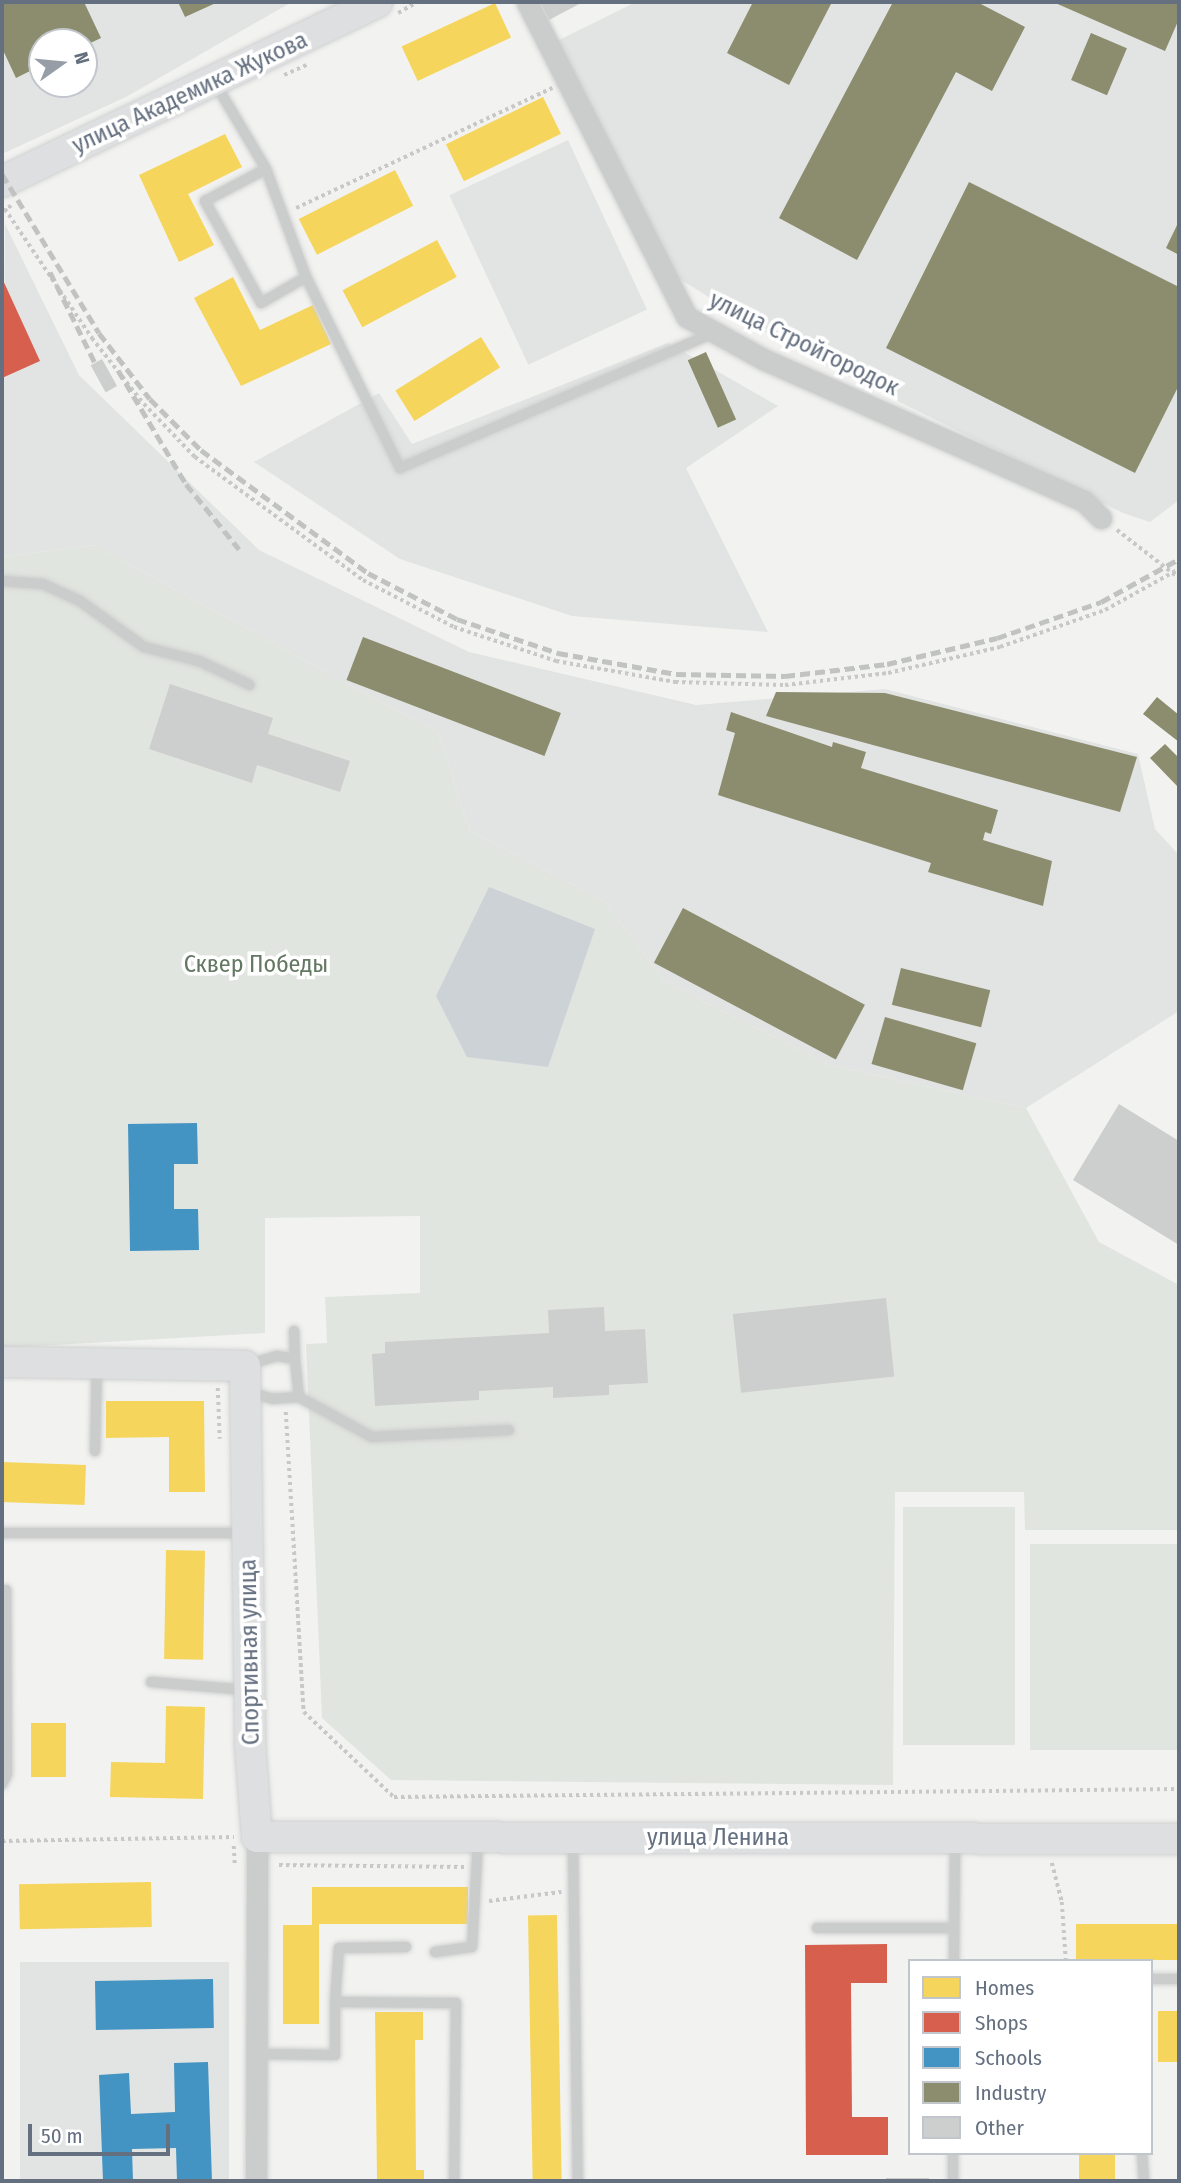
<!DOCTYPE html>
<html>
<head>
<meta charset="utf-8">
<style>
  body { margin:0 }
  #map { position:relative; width:1181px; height:2183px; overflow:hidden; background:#f2f3f1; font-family:"Fira Sans Condensed",sans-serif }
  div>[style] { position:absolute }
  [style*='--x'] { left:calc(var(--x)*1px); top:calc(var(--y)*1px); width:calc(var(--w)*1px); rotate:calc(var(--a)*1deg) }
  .built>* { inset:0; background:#e2e4e3; transform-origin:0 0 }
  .green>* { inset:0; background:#e1e5df; transform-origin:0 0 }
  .water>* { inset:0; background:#ccd2d6 }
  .homes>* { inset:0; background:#f6d55c; transform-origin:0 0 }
  .shops>* { inset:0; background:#d6604d }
  .schools>* { inset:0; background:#4393c3; transform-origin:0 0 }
  .industry>* { inset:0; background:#8c8c6e; transform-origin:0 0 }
  .building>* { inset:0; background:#cdcece; transform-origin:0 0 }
  .path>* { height:3.5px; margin-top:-1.75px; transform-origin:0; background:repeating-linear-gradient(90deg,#c8c8c9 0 3.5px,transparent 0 7px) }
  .roads { filter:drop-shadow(0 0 2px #cecfcf) drop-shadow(0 0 2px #cecfcf) }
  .lane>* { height:10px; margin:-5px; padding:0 5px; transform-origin:5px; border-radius:5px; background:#cbcccc }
  .street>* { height:21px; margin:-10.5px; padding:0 10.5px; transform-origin:10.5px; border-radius:10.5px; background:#cbcccc }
  .secondary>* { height:30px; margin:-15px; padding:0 15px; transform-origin:15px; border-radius:15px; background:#dedfe0 }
  .rail>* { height:5px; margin-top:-2.5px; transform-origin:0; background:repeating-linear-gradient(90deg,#c1c2c2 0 10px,transparent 0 15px) }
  span { translate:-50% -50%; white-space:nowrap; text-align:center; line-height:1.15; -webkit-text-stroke:7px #fff; paint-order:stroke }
  .street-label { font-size:24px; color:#646f7f }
  .park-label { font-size:24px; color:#637762 }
  .frame { position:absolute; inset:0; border:4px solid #646f7f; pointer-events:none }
  .legend { position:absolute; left:908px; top:1959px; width:245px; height:196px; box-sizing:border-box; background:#fff; border:2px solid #c1c5cc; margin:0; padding:9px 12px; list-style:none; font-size:21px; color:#646f7f }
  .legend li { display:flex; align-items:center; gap:14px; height:35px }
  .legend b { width:35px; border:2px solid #c1c5cc }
  .north { position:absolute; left:28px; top:28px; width:70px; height:70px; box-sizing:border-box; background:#fff; border:2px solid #c1c5cc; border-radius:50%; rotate:75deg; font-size:19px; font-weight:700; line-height:28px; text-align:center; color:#646f7f }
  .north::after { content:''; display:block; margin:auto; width:24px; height:32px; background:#969da7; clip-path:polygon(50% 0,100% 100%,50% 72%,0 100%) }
  .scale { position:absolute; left:28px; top:2124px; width:142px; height:32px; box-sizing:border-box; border:4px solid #646f7f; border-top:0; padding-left:9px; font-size:21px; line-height:24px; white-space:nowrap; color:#646f7f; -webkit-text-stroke:5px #fff; paint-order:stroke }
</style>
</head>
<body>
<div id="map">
  <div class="built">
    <div style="clip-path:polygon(evenodd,2px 2px,292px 2px,126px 97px,2px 154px,2px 2px,42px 42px,84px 42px,84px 84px,42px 84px,42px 42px)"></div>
    <div style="clip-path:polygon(636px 2px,1179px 2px,1179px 500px,1150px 522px,1123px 513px,791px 348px,678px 278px,557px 41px)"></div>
    <div style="left:568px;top:140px;width:187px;height:131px;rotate:65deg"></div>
    <div style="clip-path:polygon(5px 224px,79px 375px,259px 550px,469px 652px,696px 705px,885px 689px,1138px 754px,1155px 829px,1179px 855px,1179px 1011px,1026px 1108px,829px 1065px,665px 982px,604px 901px,470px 831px,438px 733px,94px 545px,2px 557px)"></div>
    <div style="clip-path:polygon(668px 343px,778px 406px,686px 468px,768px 632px,572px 616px,400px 559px,254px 462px,379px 393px,412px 444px)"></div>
    <div style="left:20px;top:1962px;width:209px;height:219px"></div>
  </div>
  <div class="green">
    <div style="clip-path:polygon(94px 545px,438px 733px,470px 831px,604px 901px,665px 982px,829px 1065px,1026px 1108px,1099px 1242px,1179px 1285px,1179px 1530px,1025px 1530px,1024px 1492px,895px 1492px,893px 1785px,391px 1780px,322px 1718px,306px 1344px,327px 1343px,325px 1297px,420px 1293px,420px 1216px,265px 1218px,265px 1333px,2px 1348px,2px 557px)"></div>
    <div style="left:1015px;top:1507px;width:238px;height:112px;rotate:90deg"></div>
    <div style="left:1179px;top:1544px;width:206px;height:149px;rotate:90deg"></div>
  </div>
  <div class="water">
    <div style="clip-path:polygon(489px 887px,595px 929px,548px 1067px,467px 1057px,436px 996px)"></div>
  </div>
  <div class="homes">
    <div style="left:495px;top:3px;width:38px;height:103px;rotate:65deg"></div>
    <div style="left:543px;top:97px;width:41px;height:108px;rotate:64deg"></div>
    <div style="clip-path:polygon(225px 134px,242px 167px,188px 194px,214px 245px,179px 262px,139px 175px)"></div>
    <div style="left:395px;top:170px;width:40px;height:108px;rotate:63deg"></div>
    <div style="left:437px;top:240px;width:42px;height:107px;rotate:62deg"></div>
    <div style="clip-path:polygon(233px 277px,260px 330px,313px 305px,331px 344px,241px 386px,194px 298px)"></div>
    <div style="left:481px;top:337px;width:36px;height:101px;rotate:58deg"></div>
    <div style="clip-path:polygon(106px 1401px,204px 1401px,205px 1492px,169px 1492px,169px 1437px,106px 1438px)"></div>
    <div style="left:2px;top:1462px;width:84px;height:40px;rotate:2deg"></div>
    <div style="left:166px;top:1550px;width:39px;height:109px;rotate:1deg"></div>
    <div style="clip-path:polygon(166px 1706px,205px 1707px,203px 1799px,110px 1797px,111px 1762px,165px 1763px)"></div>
    <div style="left:66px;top:1723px;width:54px;height:35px;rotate:90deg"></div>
    <div style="left:151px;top:1882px;width:45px;height:132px;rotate:89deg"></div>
    <div style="clip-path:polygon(312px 1887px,468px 1887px,468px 1924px,319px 1924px,319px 2024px,283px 2024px,283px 1925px,312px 1925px)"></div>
    <div style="left:557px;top:1915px;width:266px;height:29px;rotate:89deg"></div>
    <div style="left:1179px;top:1924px;width:36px;height:103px;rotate:90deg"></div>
    <div style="left:1158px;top:2011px;width:21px;height:51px"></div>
    <div style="clip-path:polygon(375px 2012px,423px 2012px,423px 2040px,415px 2040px,416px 2170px,424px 2170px,424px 2181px,377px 2181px)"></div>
    <div style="left:1079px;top:2153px;width:36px;height:28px"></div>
  </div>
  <div class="shops">
    <div style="clip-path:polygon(2px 278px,40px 361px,2px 378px)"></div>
    <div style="clip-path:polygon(887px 1944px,887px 1983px,851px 1983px,852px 2117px,888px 2117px,888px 2155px,806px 2155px,805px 1945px)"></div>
  </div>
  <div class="schools">
    <div style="clip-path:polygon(197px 1123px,198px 1164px,174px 1164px,174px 1209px,198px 1209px,199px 1250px,130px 1251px,128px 1124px)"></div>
    <div style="left:213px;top:1979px;width:49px;height:118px;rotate:89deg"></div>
    <div style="clip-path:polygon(208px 2062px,212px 2181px,177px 2181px,176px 2148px,132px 2149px,133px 2181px,103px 2181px,99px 2075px,129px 2073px,131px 2114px,175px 2112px,174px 2063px)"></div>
  </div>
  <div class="industry">
    <div style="clip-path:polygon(2px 2px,84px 2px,101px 38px,84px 46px,84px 42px,42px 42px,42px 65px,16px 78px,2px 48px)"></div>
    <div style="clip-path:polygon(178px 2px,218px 2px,185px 17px)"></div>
    <div style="clip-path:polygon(753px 2px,832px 2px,789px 85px,727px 53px)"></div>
    <div style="clip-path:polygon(893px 2px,977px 2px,1025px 27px,992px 91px,956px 72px,857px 260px,779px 218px)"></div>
    <div style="clip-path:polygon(1053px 2px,1179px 2px,1179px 19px,1165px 51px)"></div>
    <div style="left:1091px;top:33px;width:39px;height:51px;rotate:23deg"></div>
    <div style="clip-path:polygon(969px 182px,1179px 287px,1179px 385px,1135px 473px,886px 348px)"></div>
    <div style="clip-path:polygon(1179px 221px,1179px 255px,1166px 248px)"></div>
    <div style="left:706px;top:352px;width:74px;height:20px;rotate:66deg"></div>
    <div style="left:363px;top:637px;width:212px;height:46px;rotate:21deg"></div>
    <div style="clip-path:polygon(776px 692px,885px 693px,1137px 757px,1120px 812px,766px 716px)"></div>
    <div style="clip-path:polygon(1157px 697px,1179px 715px,1179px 742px,1143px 714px)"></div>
    <div style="clip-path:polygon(731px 712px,832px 747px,833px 742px,866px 752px,861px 768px,998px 810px,991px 834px,985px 832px,983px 840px,1052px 861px,1043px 906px,928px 872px,931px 863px,718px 795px,735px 733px,726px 730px)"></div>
    <div style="clip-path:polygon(1165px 744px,1179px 758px,1179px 788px,1150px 758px)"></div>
    <div style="left:683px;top:908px;width:206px;height:62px;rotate:28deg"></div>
    <div style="left:901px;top:968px;width:92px;height:38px;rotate:14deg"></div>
    <div style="left:885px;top:1017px;width:95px;height:49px;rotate:16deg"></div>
  </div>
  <div class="building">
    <div style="clip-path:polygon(540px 2px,583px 2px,549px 20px)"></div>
    <div style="left:102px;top:359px;width:31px;height:13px;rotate:61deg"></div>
    <div style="clip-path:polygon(170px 684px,273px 718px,268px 734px,350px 761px,340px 792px,257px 765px,252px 783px,149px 749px)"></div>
    <div style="clip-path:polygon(1119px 1104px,1179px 1141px,1179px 1245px,1073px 1180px)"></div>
    <div style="left:886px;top:1298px;width:79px;height:154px;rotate:84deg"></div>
    <div style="clip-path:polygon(604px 1307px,605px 1331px,645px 1329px,648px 1383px,609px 1385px,609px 1395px,553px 1398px,553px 1387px,479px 1391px,479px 1400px,375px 1406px,372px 1354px,385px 1353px,385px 1342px,549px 1333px,548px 1310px)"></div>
    <div style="left:886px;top:2178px;width:43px;height:3px"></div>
  </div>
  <div class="path">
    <div style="--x:398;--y:13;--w:22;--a:-30"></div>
    <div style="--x:284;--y:75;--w:27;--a:-24"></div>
    <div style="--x:296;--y:208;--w:283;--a:-25.1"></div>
    <div style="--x:5;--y:209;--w:156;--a:56"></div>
    <div style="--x:92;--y:338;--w:84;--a:51.8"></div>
    <div style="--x:144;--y:404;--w:74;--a:46.1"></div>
    <div style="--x:195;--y:457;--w:208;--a:36.2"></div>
    <div style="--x:363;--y:580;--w:102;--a:27.3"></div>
    <div style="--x:454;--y:627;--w:108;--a:18.4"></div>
    <div style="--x:556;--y:661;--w:121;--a:10"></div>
    <div style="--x:675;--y:682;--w:110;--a:1.6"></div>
    <div style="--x:785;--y:685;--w:104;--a:-6.6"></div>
    <div style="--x:888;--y:673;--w:115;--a:-13.1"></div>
    <div style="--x:1000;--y:647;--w:111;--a:-19.4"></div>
    <div style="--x:1105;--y:610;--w:85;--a:-29"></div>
    <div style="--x:2;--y:211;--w:12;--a:-31"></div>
    <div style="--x:1117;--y:530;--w:78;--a:37.7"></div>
    <div style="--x:218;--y:1388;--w:51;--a:87.8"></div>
    <div style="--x:286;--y:1412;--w:301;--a:86.6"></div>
    <div style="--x:304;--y:1712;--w:124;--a:43.4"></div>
    <div style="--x:394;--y:1797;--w:785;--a:-0.58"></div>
    <div style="--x:2;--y:1841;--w:232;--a:-1"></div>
    <div style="--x:234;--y:1846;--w:19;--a:87"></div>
    <div style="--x:1052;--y:1863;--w:40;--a:75.6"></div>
    <div style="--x:1062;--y:1902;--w:59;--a:86.1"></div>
    <div style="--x:279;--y:1865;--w:185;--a:0.6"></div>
    <div style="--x:489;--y:1901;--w:73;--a:-7.1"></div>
  </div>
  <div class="roads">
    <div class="lane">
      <div style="--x:215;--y:83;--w:100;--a:59.3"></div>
      <div style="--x:266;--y:169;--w:69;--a:152.3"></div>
      <div style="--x:205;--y:201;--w:116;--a:61.2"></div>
      <div style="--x:261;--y:303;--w:52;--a:-30"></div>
      <div style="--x:266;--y:169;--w:115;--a:69.7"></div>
      <div style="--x:306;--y:277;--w:213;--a:63.8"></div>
      <div style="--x:400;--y:468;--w:339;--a:-23.3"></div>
      <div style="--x:2;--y:581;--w:41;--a:4.2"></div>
      <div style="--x:43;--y:584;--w:41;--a:24.7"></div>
      <div style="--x:80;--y:601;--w:79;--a:35.7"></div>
      <div style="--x:144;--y:647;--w:57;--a:14.3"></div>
      <div style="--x:199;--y:661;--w:56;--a:25.2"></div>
      <div style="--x:294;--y:1331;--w:28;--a:88"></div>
      <div style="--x:247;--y:1365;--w:31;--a:-17"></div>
      <div style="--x:277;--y:1356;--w:18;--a:9"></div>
      <div style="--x:295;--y:1359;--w:38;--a:84"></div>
      <div style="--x:299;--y:1397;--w:26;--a:176"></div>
      <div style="--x:273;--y:1399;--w:25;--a:-164"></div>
      <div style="--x:299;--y:1397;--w:83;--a:28.7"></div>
      <div style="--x:372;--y:1437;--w:137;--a:-2.9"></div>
      <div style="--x:95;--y:1451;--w:85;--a:-88.7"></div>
      <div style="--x:2;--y:1533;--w:244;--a:0"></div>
      <div style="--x:151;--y:1682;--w:96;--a:4.8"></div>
      <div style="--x:2;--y:1784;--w:11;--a:-63"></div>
      <div style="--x:7;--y:1774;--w:184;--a:-90.3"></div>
      <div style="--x:573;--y:1840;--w:341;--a:89.2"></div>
      <div style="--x:817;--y:1928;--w:137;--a:0"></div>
      <div style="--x:435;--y:1952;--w:37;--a:-8"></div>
      <div style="--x:472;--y:1947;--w:107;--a:-86.8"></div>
      <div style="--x:954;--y:1961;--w:120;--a:-89.5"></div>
      <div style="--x:1151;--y:1979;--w:28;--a:0"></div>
      <div style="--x:335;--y:2002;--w:54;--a:-85.8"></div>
      <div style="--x:339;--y:1948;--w:67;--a:-0.9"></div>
      <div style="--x:257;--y:2054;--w:78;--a:0.7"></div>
      <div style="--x:335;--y:2055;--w:53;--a:-90"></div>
      <div style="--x:335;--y:2002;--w:121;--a:0.5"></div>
      <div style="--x:456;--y:2003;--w:178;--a:90.6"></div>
      <div style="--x:1142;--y:2153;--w:28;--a:86"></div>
      <div style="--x:953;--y:2181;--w:28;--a:-90"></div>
    </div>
    <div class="street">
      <div style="--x:527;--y:2;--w:353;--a:63.1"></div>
      <div style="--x:687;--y:317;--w:87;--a:28.9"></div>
      <div style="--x:763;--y:359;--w:351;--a:23.9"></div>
      <div style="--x:1084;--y:501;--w:24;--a:45"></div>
      <div style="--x:256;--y:2181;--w:344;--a:-89.8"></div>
    </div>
    <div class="secondary">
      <div style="--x:2;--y:182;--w:416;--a:-25.6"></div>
      <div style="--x:2;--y:1362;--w:243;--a:0.9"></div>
      <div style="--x:245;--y:1366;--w:378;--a:89.2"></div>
      <div style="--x:250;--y:1744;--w:93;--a:85.7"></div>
      <div style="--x:257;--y:1837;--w:922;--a:0.12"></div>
    </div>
  </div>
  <div class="rail">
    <div style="--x:2;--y:174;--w:186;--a:58.6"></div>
    <div style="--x:99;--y:333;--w:83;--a:52.3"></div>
    <div style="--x:150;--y:399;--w:72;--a:45"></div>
    <div style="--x:201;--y:450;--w:207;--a:36.4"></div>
    <div style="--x:368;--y:573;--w:100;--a:27.3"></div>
    <div style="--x:457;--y:619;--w:107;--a:18.6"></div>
    <div style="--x:558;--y:653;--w:120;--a:10.1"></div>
    <div style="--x:676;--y:674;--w:109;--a:1.1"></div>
    <div style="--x:785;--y:676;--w:103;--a:-6.7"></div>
    <div style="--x:887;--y:664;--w:113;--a:-13.3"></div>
    <div style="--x:997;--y:638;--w:110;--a:-19.1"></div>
    <div style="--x:1101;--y:602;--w:89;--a:-28.9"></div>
    <div style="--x:50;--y:272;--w:102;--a:63.7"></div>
    <div style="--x:118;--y:370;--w:133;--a:59.2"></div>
    <div style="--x:186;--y:484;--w:84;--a:50.8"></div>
  </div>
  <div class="street-label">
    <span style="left:190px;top:93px;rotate:-25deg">улица Академика Жукова</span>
    <span style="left:804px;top:344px;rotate:26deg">улица Стройгородок</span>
    <span style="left:250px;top:1652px;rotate:-91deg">Спортивная улица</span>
    <span style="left:718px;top:1838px">улица Ленина</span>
  </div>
  <div class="park-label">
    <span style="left:256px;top:965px">Сквер Победы</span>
  </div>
  <div class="frame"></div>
  <ul class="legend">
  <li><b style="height:19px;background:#f6d55c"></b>Homes</li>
  <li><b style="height:19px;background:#d6604d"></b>Shops</li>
  <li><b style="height:19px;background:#4393c3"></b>Schools</li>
  <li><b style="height:19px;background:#8c8c6e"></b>Industry</li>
  <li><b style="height:19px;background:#cdcece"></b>Other</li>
  </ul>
  <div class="north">N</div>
  <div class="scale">50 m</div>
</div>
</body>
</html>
